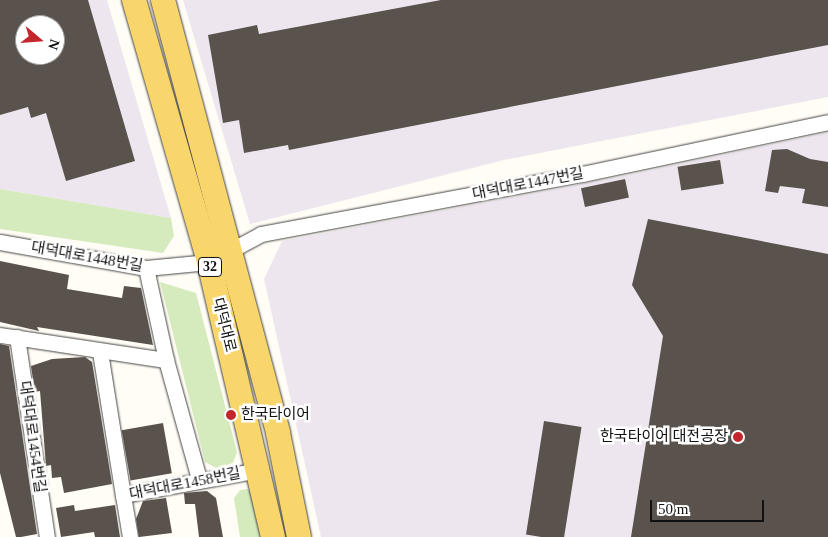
<!DOCTYPE html>
<html>
<head>
<meta charset="utf-8">
<style>
  body { margin:0 }
  #map { position:relative; width:828px; height:537px; overflow:hidden; background:#fffdf5; font-family:"Times New Roman","Noto Sans KR",serif }
  div>[style] { position:absolute }
  [style*='--x'] { left:calc(var(--x)*1px); top:calc(var(--y)*1px); width:calc(var(--w)*1px); rotate:calc(var(--a)*1deg) }
  .industrial>* { inset:0; background:#eee6ef }
  .green>* { inset:0; background:#d5ebbd }
  .building>* { inset:0; background:#5a524d; transform-origin:0 0 }
  .roads { filter:drop-shadow(0 0 1px #444) drop-shadow(0 0 1px #444) }
  .minor>* { height:15px; margin:-7.5px; padding:0 7.5px; transform-origin:7.5px; border-radius:7.5px; background:#fff }
  .primary>* { height:24px; margin:-12px; padding:0 12px; transform-origin:12px; border-radius:12px; background:#f9d66b }
  .dots>* { width:14px; height:14px; translate:-50% -50%; box-sizing:border-box; border:2px solid #fff; border-radius:50% }
  span { translate:-50% -50%; white-space:nowrap; text-align:center; line-height:1.15; -webkit-text-stroke:5px #fff; paint-order:stroke }
  .shield-label span { padding:1px 4px; background:#fff; border:1px solid; border-radius:4px; -webkit-text-stroke-width:0 }
  .shield-label { font-size:14px; color:#111; font-weight:700 }
  .street-label { font-size:15px; color:#111 }
  .poi-label { font-size:15px; color:#111 }
  .left { translate:0 -50%; text-align:left }
  .right { translate:-100% -50%; text-align:right }
  .north { position:absolute; left:15px; top:15px; width:50px; height:50px; box-sizing:border-box; background:#fff; border:1px solid #a0a0a0; border-radius:50%; rotate:108deg; font-size:14px; font-weight:700; line-height:20px; text-align:center; color:#111 }
  .north::after { content:''; display:block; margin:auto; width:18px; height:22px; background:#c4262e; clip-path:polygon(50% 0,100% 100%,50% 72%,0 100%) }
  .scale { position:absolute; left:650px; top:500px; width:114px; height:22px; box-sizing:border-box; border:2px solid #111; border-top:0; padding-left:6px; font-size:15px; line-height:18px; white-space:nowrap; color:#111; -webkit-text-stroke:4px #fff; paint-order:stroke }
</style>
</head>
<body>
<div id="map">
  <div class="industrial">
    <div style="clip-path:polygon(evenodd,0 0,107px 0,171px 218px,0 189px,0 0,25px 25px,55px 25px,55px 55px,25px 55px,25px 25px)"></div>
    <div style="clip-path:polygon(183px 0,828px 0,828px 97px,504px 160px,250px 224px)"></div>
    <div style="clip-path:polygon(828px 132px,828px 537px,321px 537px,264px 279px,282px 241px,623px 176px)"></div>
  </div>
  <div class="green">
    <div style="clip-path:polygon(0 189px,171px 218px,174px 236px,163px 253px,0 229px)"></div>
    <div style="clip-path:polygon(160px 282px,196px 293px,237px 452px,233px 463px,216px 468px,205px 462px)"></div>
    <div style="clip-path:polygon(247px 489px,254px 494px,261px 537px,240px 537px,234px 498px,240px 490px)"></div>
  </div>
  <div class="building">
    <div style="clip-path:polygon(evenodd,0 0,88px 0,135px 161px,66px 181px,46px 113px,31px 118px,28px 107px,0 115px,0 0,25px 25px,55px 25px,55px 55px,25px 55px,25px 25px)"></div>
    <div style="clip-path:polygon(441px 0,828px 0,828px 45px,289px 150px,288px 145px,244px 153px,239px 120px,223px 123px,208px 35px,257px 25px,259px 34px)"></div>
    <div style="clip-path:polygon(787px 149px,810px 159px,828px 162px,828px 207px,802px 203px,805px 189px,780px 186px,778px 193px,765px 191px,772px 150px)"></div>
    <div style="left:720px;top:160px;width:24px;height:43px;rotate:81deg"></div>
    <div style="left:625px;top:179px;width:19px;height:45px;rotate:78deg"></div>
    <div style="clip-path:polygon(648px 219px,828px 254px,828px 537px,631px 537px,663px 336px,632px 285px)"></div>
    <div style="clip-path:polygon(0 261px,69px 275px,67px 289px,122px 298px,124px 286px,141px 288px,153px 345px,37px 327px,39px 331px,0 322px)"></div>
    <div style="clip-path:polygon(0 344px,9px 346px,37px 534px,21px 537px,16px 537px,0 473px)"></div>
    <div style="clip-path:polygon(85px 357px,92px 362px,112px 484px,64px 493px,61px 477px,52px 478px,51px 465px,46px 466px,40px 391px,35px 392px,31px 366px,52px 359px)"></div>
    <div style="left:544px;top:421px;width:38px;height:115px;rotate:9deg"></div>
    <div style="left:163px;top:423px;width:51px;height:42px;rotate:80deg"></div>
    <div style="clip-path:polygon(207px 491px,216px 498px,223px 537px,199px 537px,195px 504px,185px 504px,184px 493px)"></div>
    <div style="clip-path:polygon(166px 498px,172px 533px,139px 537px,136px 519px,143px 501px)"></div>
    <div style="clip-path:polygon(74px 505px,75px 511px,115px 505px,120px 537px,95px 537px,94px 532px,61px 537px,56px 508px)"></div>
  </div>
  <div class="roads">
    <div class="minor">
      <div style="--x:0;--y:242;--w:148;--a:10.1"></div>
      <div style="--x:146;--y:268;--w:63;--a:-5.4"></div>
      <div style="--x:209;--y:262;--w:59;--a:-28.3"></div>
      <div style="--x:261;--y:234;--w:327;--a:-10.6"></div>
      <div style="--x:582;--y:174;--w:251;--a:-11.9"></div>
      <div style="--x:146;--y:268;--w:94;--a:77.7"></div>
      <div style="--x:166;--y:360;--w:123;--a:74.5"></div>
      <div style="--x:0;--y:335;--w:168;--a:8.6"></div>
      <div style="--x:17;--y:337;--w:202;--a:81.5"></div>
      <div style="--x:100;--y:352;--w:145;--a:80.9"></div>
      <div style="--x:130;--y:537;--w:43;--a:-99.5"></div>
      <div style="--x:123;--y:495;--w:138;--a:-10.4"></div>
    </div>
    <div class="primary">
      <div style="--x:134;--y:0;--w:273;--a:74"></div>
      <div style="--x:209;--y:262;--w:282;--a:76.9"></div>
      <div style="--x:163;--y:0;--w:448;--a:75.1"></div>
      <div style="--x:278;--y:433;--w:106;--a:78.6"></div>
    </div>
  </div>
  <div class="dots">
    <div style="left:231px;top:415px;background:#c4262e"></div>
    <div style="left:738px;top:437px;background:#c4262e"></div>
  </div>
  <div class="shield-label">
    <span style="left:210px;top:267px">32</span>
  </div>
  <div class="street-label">
    <span style="left:528px;top:184px;rotate:-11deg">대덕대로1447번길</span>
    <span style="left:87px;top:257px;rotate:10deg">대덕대로1448번길</span>
    <span style="left:224px;top:325px;rotate:76deg">대덕대로</span>
    <span style="left:32px;top:437px;rotate:82deg">대덕대로1454번길</span>
    <span style="left:185px;top:484px;rotate:-11deg">대덕대로1458번길</span>
  </div>
  <div class="poi-label">
    <span class="left" style="left:241px;top:415px">한국타이어</span>
    <span class="right" style="left:728px;top:437px">한국타이어 대전공장</span>
  </div>
  <div class="north">N</div>
  <div class="scale">50 m</div>
</div>
</body>
</html>
